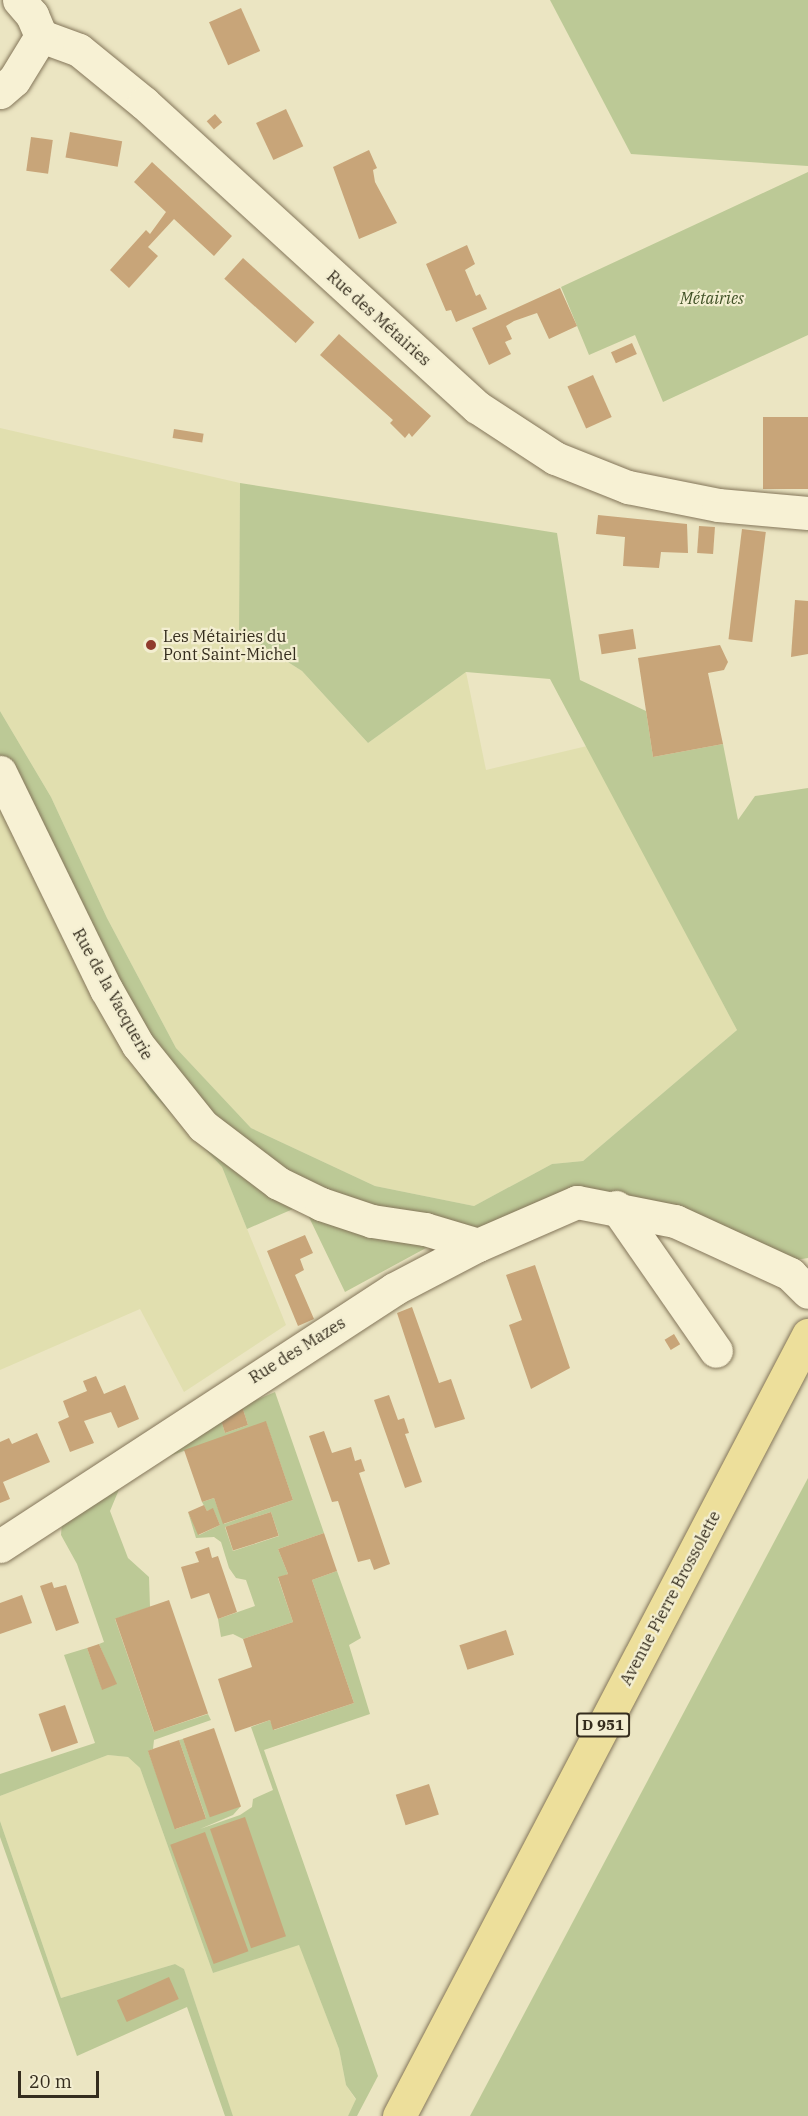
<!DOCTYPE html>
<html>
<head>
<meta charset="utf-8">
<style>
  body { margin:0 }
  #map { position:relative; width:808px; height:2116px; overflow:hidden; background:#ebe5c2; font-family:"IBM Plex Serif",serif }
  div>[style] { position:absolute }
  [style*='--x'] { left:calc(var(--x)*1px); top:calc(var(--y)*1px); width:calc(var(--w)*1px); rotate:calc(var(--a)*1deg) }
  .farmland>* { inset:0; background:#e1dfaf }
  .green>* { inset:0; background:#bcc996 }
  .building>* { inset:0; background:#c8a579; transform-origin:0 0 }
  .roads { filter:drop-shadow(0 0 2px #84765a) drop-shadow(0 0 2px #84765a) }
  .minor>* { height:33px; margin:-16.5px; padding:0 16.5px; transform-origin:16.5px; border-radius:16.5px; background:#f7f1d4 }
  .major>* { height:33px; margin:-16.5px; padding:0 16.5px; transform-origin:16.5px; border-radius:16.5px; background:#eddf9b }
  .dots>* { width:16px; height:16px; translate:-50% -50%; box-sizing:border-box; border:3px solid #f3eed1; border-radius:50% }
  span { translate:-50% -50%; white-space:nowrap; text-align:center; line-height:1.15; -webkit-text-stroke:4.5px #f3eed1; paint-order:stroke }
  .shield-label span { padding:2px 4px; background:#f3eed1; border:2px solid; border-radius:4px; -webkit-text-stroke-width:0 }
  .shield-label { font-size:15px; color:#342c1d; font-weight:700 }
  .park-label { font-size:16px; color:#3f5025; font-style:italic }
  .street-label { font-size:16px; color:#342c1d }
  .poi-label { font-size:16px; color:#342c1d }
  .left { translate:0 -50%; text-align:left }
  .scale { position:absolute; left:18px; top:2071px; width:81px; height:27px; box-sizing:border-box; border:3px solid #342c1d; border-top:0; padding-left:8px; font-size:18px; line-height:21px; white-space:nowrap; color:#342c1d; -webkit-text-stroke:4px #f3eed1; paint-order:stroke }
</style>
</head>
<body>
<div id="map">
  <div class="farmland">
    <div style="clip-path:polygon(0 428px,240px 483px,239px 631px,302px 671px,368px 743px,466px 672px,486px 770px,587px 746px,737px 1030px,583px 1161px,552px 1164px,474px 1206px,375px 1186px,251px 1128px,176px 1048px,107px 918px,51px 797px,0 711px)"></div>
    <div style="clip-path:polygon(0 809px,100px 1009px,150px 1091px,222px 1167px,286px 1325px,184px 1392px,140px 1309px,0 1370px)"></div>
    <div style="clip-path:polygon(108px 1755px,128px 1757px,140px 1768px,213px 1973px,299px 1944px,339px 2049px,346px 2085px,356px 2100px,348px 2116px,233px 2116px,184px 1969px,175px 1964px,61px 1998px,0 1821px,0 1796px)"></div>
  </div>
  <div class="green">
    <div style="clip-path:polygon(550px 0,808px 0,808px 166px,631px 154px)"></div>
    <div style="clip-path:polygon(808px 172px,808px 335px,663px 402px,635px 335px,589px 355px,561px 287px)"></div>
    <div style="clip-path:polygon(240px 483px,557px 533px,580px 680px,646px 711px,653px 757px,723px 744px,738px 820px,755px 796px,808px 788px,808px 1258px,796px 1260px,660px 1204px,475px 1228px,326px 1199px,178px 1091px,0 761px,0 711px,51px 797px,107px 918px,176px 1048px,251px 1128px,375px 1186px,474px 1206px,552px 1164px,583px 1161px,737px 1030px,550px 679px,466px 672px,368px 743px,302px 671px,239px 631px)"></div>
    <div style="clip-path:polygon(100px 1009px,218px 1147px,437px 1242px,345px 1292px,307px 1213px,293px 1209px,247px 1229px,222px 1167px,150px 1091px)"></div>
    <div style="clip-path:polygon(evenodd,275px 1392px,324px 1533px,278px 1549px,288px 1574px,278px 1578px,293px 1622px,243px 1639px,233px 1634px,221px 1637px,218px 1619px,255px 1606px,246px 1580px,236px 1578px,229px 1568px,221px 1542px,214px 1537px,196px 1538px,188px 1512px,199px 1535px,220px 1525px,213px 1509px,207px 1511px,202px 1502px,214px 1498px,224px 1524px,293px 1500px,266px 1422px,164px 1458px,221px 1420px,225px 1433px,248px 1425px,242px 1406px,275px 1392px,271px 1512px,279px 1536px,233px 1551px,225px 1527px,271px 1512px)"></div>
    <div style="clip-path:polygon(808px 1478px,808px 2116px,470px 2116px)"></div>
    <div style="clip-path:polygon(120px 1487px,110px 1511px,128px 1558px,149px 1577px,150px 1607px,115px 1619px,154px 1732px,208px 1714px,211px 1720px,154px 1740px,153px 1749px,148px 1751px,176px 1829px,206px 1818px,179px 1740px,183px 1739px,210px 1816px,241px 1806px,233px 1815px,200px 1829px,240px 1815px,252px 1807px,253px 1799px,273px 1790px,251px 1727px,270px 1720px,274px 1730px,354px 1703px,312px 1580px,337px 1571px,361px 1638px,349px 1645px,370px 1714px,264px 1750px,378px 2076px,357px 2116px,348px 2116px,356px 2099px,346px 2085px,339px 2049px,299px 1945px,213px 1973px,140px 1768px,128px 1757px,108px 1755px,0 1796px,0 1774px,95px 1743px,64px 1655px,87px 1648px,102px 1689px,116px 1684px,99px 1644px,104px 1642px,77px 1564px,61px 1535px,62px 1523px)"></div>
    <div style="clip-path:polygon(0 1821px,61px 1998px,175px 1964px,184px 1969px,233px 2116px,225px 2116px,187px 2007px,77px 2056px,0 1837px)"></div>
  </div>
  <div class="building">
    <div style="left:241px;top:8px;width:47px;height:35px;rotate:66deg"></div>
    <div style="left:286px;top:109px;width:41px;height:33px;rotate:65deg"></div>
    <div style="left:215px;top:114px;width:11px;height:11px;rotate:49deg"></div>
    <div style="left:70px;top:132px;width:53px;height:26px;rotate:10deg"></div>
    <div style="left:31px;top:137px;width:22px;height:34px;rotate:8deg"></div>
    <div style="clip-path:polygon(369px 150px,377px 168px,373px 170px,375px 182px,397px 223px,359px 239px,333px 167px)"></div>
    <div style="clip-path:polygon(152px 162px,232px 236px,214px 256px,174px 219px,148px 247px,158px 256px,129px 288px,110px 270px,146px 230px,150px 234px,166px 212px,134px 182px)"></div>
    <div style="clip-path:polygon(467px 245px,475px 264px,465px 270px,476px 296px,480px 294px,487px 309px,456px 322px,451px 310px,446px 311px,426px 264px)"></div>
    <div style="left:243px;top:258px;width:96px;height:28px;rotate:42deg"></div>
    <div style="clip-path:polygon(560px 288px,577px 326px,549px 339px,537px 313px,514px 321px,506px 326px,512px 339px,505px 342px,511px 354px,489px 365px,472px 328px)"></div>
    <div style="clip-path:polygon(339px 334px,431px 416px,412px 437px,409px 433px,405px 438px,390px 423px,393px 420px,320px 355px)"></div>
    <div style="left:632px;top:343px;width:12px;height:23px;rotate:66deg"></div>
    <div style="left:593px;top:375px;width:46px;height:28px;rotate:66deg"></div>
    <div style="left:763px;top:417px;width:45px;height:72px"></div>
    <div style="left:174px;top:429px;width:30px;height:9px;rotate:9deg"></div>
    <div style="clip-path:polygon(598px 515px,687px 524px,688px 553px,661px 552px,659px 568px,623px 566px,625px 537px,596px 534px)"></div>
    <div style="left:699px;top:526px;width:16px;height:27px;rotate:4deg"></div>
    <div style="left:742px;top:529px;width:24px;height:111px;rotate:7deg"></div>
    <div style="clip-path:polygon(795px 600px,808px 601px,808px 654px,791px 657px)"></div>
    <div style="left:633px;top:629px;width:20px;height:35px;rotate:81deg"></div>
    <div style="clip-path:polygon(720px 645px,728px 662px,724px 670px,708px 673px,723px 744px,653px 757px,638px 658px)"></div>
    <div style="clip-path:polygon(305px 1235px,313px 1253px,300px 1259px,304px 1270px,295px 1275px,314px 1319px,298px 1326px,267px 1251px)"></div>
    <div style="clip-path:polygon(535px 1265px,570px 1368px,531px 1389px,509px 1325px,522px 1320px,506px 1275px)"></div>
    <div style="clip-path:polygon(412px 1307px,439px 1383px,451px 1379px,465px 1419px,435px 1428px,397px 1313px)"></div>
    <div style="left:674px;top:1334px;width:12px;height:11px;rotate:59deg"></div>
    <div style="clip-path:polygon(96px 1376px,104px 1394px,125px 1385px,139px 1419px,118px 1428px,111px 1412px,84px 1421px,94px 1443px,70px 1452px,58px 1422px,69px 1417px,63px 1401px,87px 1391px,83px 1381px)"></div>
    <div style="clip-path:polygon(389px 1395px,398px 1420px,404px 1418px,409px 1433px,405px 1434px,422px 1482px,405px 1488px,374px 1400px)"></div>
    <div style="clip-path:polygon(242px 1406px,248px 1425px,225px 1433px,221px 1420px)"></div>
    <div style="clip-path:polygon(266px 1421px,293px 1500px,223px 1524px,214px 1498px,202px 1502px,184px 1450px)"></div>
    <div style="clip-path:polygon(324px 1431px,332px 1453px,351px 1447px,355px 1461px,361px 1459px,365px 1471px,359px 1473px,390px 1564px,374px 1570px,370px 1559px,358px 1562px,338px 1501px,332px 1502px,309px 1436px)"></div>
    <div style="clip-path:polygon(37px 1433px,50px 1462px,3px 1482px,10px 1499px,0 1503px,0 1442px,9px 1438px,12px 1444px)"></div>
    <div style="clip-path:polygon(204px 1505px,207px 1511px,213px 1508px,220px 1525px,198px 1535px,188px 1512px)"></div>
    <div style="left:271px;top:1512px;width:25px;height:48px;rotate:72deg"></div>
    <div style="clip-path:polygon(324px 1533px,337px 1571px,312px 1580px,354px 1703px,273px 1730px,270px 1720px,235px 1732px,218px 1679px,252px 1667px,243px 1639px,293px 1622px,278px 1577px,288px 1574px,278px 1549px)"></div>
    <div style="clip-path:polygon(209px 1547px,212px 1558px,218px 1556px,237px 1612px,218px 1619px,209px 1593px,191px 1599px,181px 1567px,199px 1562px,195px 1552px)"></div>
    <div style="clip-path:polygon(52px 1582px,54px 1588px,66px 1585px,79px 1623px,56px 1631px,40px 1586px)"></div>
    <div style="clip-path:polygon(22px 1595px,32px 1623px,0 1634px,0 1603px)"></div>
    <div style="left:169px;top:1600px;width:120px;height:57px;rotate:71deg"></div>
    <div style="left:506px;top:1630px;width:26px;height:49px;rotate:72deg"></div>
    <div style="clip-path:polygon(99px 1644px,117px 1684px,102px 1690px,87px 1648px)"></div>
    <div style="left:65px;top:1705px;width:40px;height:28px;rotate:71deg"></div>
    <div style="left:214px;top:1728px;width:83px;height:33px;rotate:71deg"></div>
    <div style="left:179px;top:1740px;width:83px;height:33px;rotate:71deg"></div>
    <div style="left:429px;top:1784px;width:32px;height:35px;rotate:72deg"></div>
    <div style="left:245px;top:1817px;width:126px;height:37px;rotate:71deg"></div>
    <div style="left:205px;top:1832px;width:127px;height:37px;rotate:70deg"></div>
    <div style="left:169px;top:1977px;width:24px;height:57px;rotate:66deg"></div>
  </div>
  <div class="roads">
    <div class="minor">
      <div style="--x:19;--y:0;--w:20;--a:49"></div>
      <div style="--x:32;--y:15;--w:23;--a:67"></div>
      <div style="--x:41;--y:36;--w:40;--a:20.2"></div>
      <div style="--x:79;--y:50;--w:84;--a:39.2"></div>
      <div style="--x:144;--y:103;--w:451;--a:42.4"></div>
      <div style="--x:477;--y:407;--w:93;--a:33.2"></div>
      <div style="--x:555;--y:458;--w:79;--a:21.7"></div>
      <div style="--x:628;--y:487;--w:92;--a:11.3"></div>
      <div style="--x:718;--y:505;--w:90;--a:5.1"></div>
      <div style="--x:0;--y:92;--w:18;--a:-41"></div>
      <div style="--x:14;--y:80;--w:52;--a:-58.5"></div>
      <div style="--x:0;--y:772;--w:242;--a:64"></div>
      <div style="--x:106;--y:989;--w:64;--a:60.3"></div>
      <div style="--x:138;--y:1045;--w:104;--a:51.3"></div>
      <div style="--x:203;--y:1126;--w:94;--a:37.2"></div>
      <div style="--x:278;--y:1183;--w:48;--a:26"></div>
      <div style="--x:321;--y:1204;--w:54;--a:18.4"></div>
      <div style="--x:372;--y:1221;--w:54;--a:8.6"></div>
      <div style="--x:425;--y:1229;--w:55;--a:16.8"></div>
      <div style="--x:616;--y:1207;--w:175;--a:55.2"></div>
      <div style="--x:0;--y:1546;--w:470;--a:-33.1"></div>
      <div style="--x:394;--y:1289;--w:95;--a:-27.6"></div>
      <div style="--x:478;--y:1245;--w:108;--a:-23.5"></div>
      <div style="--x:577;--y:1202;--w:100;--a:11"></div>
      <div style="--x:675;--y:1221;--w:127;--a:24.7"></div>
      <div style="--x:790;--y:1274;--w:25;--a:45"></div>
    </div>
    <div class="major">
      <div style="--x:399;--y:2116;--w:882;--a:-62.36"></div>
    </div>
  </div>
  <div class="dots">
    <div style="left:151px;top:645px;background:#903a2d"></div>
  </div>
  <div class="shield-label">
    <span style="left:603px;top:1725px">D 951</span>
  </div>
  <div class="park-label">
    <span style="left:712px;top:298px">Métairies</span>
  </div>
  <div class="street-label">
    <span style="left:379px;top:318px;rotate:42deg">Rue des Métairies</span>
    <span style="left:113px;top:994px;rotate:61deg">Rue de la Vacquerie</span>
    <span style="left:297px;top:1350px;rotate:-32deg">Rue des Mazes</span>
    <span style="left:670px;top:1598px;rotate:-62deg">Avenue Pierre Brossolette</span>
  </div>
  <div class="poi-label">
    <span class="left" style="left:163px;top:645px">Les Métairies du<br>Pont Saint-Michel</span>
  </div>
  <div class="scale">20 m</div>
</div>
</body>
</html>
